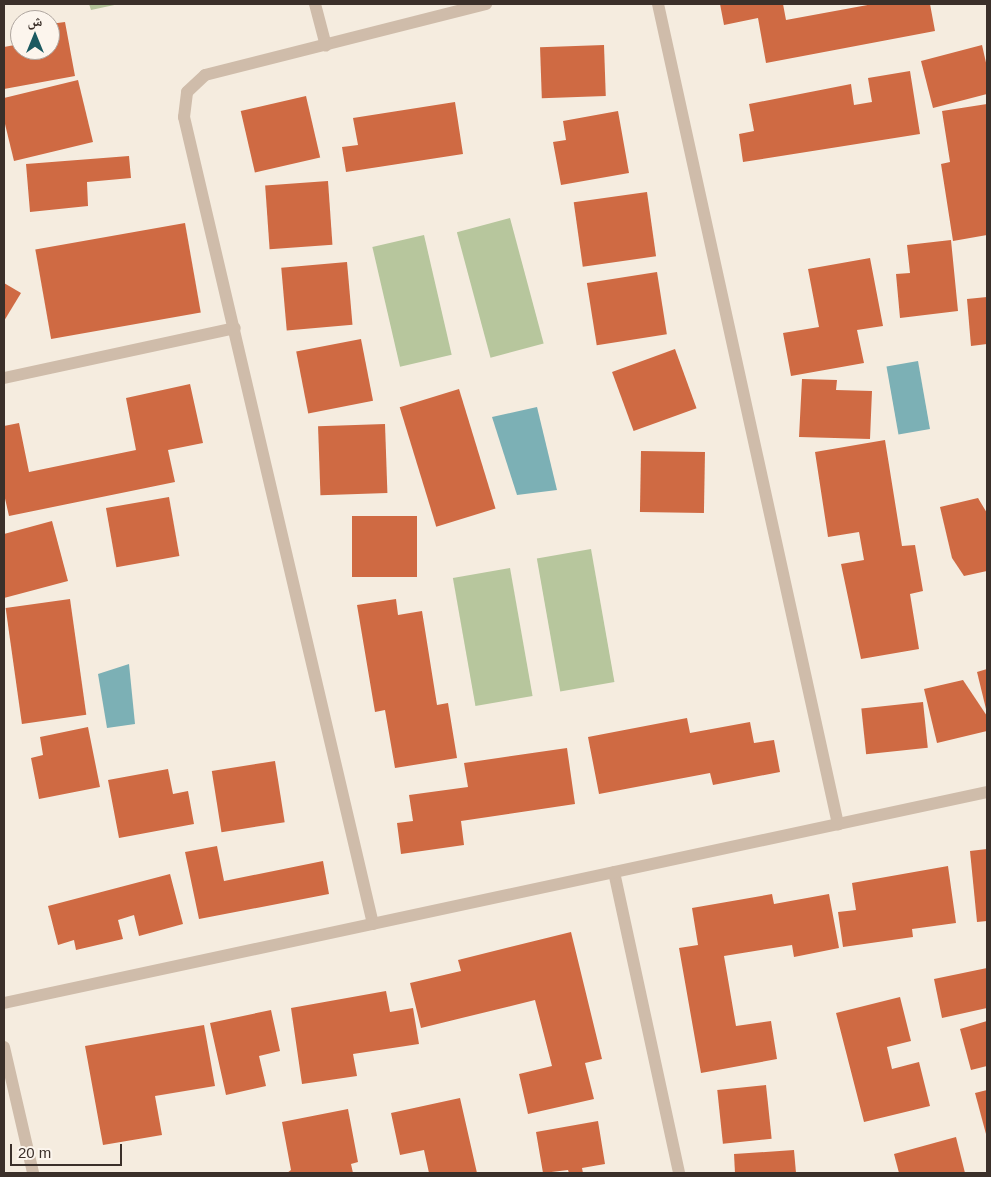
<!DOCTYPE html>
<html>
<head>
<meta charset="utf-8">
<style>
  body { margin:0 }
  #map { position:relative; width:991px; height:1177px; overflow:hidden; background:#f5ecdf; font-family:Helvetica,"Noto Naskh Arabic",sans-serif }
  div>[style] { position:absolute }
  [style*='--x'] { left:calc(var(--x)*1px); top:calc(var(--y)*1px); width:calc(var(--w)*1px); rotate:calc(var(--a)*1deg) }
  .green>* { inset:0; background:#b7c69d; transform-origin:0 0 }
  .water>* { inset:0; background:#7cb0b5; transform-origin:0 0 }
  .building>* { inset:0; background:#cf6a43; transform-origin:0 0 }
  .minor>* { height:12px; margin:-6px; padding:0 6px; transform-origin:6px; border-radius:6px; background:#cfbcaa }
  span { translate:-50% -50%; white-space:nowrap; text-align:center; line-height:1.15; -webkit-text-stroke:4.5px #fcf5ed; paint-order:stroke }
  .frame { position:absolute; inset:0; border:5px solid #3b302a; pointer-events:none }
  .north { position:absolute; left:10px; top:10px; width:50px; height:50px; box-sizing:border-box; background:#fcf5ed; border:1px solid #afa69f; border-radius:50%; rotate:0deg; font-size:14px; font-weight:700; line-height:20px; text-align:center; color:#3b302a }
  .north::after { content:''; display:block; margin:auto; width:18px; height:22px; background:#1b5a61; clip-path:polygon(50% 0,100% 100%,50% 72%,0 100%) }
  .scale { position:absolute; left:10px; top:1144px; width:112px; height:22px; box-sizing:border-box; border:2px solid #3b302a; border-top:0; padding-left:6px; font-size:15px; line-height:18px; white-space:nowrap; color:#3b302a; -webkit-text-stroke:4px #fcf5ed; paint-order:stroke }
</style>
</head>
<body>
<div id="map">
  <div class="green">
    <div style="clip-path:polygon(89px 4px,119px 4px,91px 10px)"></div>
    <div style="left:510px;top:218px;width:130px;height:55px;rotate:75deg"></div>
    <div style="left:424px;top:235px;width:123px;height:53px;rotate:77deg"></div>
    <div style="left:591px;top:549px;width:135px;height:55px;rotate:80deg"></div>
    <div style="left:510px;top:568px;width:130px;height:58px;rotate:80deg"></div>
  </div>
  <div class="water">
    <div style="left:918px;top:361px;width:69px;height:32px;rotate:80deg"></div>
    <div style="clip-path:polygon(537px 407px,557px 490px,517px 495px,492px 417px)"></div>
    <div style="clip-path:polygon(129px 664px,135px 724px,107px 728px,98px 674px)"></div>
  </div>
  <div class="building">
    <div style="clip-path:polygon(720px 4px,783px 4px,786px 20px,873px 4px,930px 4px,935px 31px,766px 63px,758px 18px,724px 25px)"></div>
    <div style="clip-path:polygon(65px 22px,75px 76px,4px 89px,4px 47px,20px 44px,20px 50px,50px 50px,50px 24px)"></div>
    <div style="left:604px;top:45px;width:51px;height:64px;rotate:88deg"></div>
    <div style="clip-path:polygon(982px 45px,987px 67px,987px 94px,933px 108px,921px 61px)"></div>
    <div style="clip-path:polygon(910px 71px,920px 134px,743px 162px,739px 134px,754px 131px,749px 104px,851px 84px,854px 105px,872px 102px,868px 78px)"></div>
    <div style="clip-path:polygon(78px 80px,93px 142px,14px 161px,4px 120px,4px 98px)"></div>
    <div style="left:306px;top:96px;width:63px;height:67px;rotate:77deg"></div>
    <div style="clip-path:polygon(455px 102px,463px 154px,346px 172px,342px 147px,358px 145px,353px 118px)"></div>
    <div style="clip-path:polygon(987px 104px,987px 235px,953px 241px,941px 164px,950px 162px,942px 111px)"></div>
    <div style="clip-path:polygon(618px 111px,629px 173px,561px 185px,553px 142px,566px 140px,563px 121px)"></div>
    <div style="clip-path:polygon(129px 156px,131px 178px,87px 182px,88px 206px,30px 212px,26px 164px)"></div>
    <div style="left:328px;top:181px;width:64px;height:63px;rotate:86deg"></div>
    <div style="left:647px;top:192px;width:65px;height:74px;rotate:82deg"></div>
    <div style="left:185px;top:223px;width:91px;height:152px;rotate:80deg"></div>
    <div style="clip-path:polygon(951px 240px,958px 311px,900px 318px,896px 274px,910px 273px,907px 245px)"></div>
    <div style="clip-path:polygon(870px 258px,883px 326px,857px 330px,864px 363px,791px 376px,783px 333px,819px 327px,808px 269px)"></div>
    <div style="left:347px;top:262px;width:63px;height:66px;rotate:85deg"></div>
    <div style="left:657px;top:272px;width:63px;height:71px;rotate:81deg"></div>
    <div style="clip-path:polygon(4px 283px,21px 293px,4px 321px)"></div>
    <div style="clip-path:polygon(987px 297px,987px 344px,971px 346px,967px 299px)"></div>
    <div style="left:361px;top:339px;width:63px;height:66px;rotate:79deg"></div>
    <div style="left:675px;top:349px;width:63px;height:67px;rotate:70deg"></div>
    <div style="clip-path:polygon(802px 379px,837px 380px,836px 390px,872px 391px,870px 439px,799px 437px)"></div>
    <div style="clip-path:polygon(190px 384px,203px 443px,168px 450px,175px 482px,9px 516px,4px 494px,4px 426px,19px 423px,29px 472px,136px 450px,126px 398px)"></div>
    <div style="left:459px;top:389px;width:125px;height:62px;rotate:73deg"></div>
    <div style="left:385px;top:424px;width:69px;height:67px;rotate:88deg"></div>
    <div style="clip-path:polygon(885px 440px,902px 546px,915px 545px,923px 591px,910px 594px,919px 649px,861px 659px,841px 564px,864px 560px,859px 532px,828px 537px,815px 452px)"></div>
    <div style="left:641px;top:451px;width:64px;height:61px;rotate:1deg"></div>
    <div style="left:169px;top:497px;width:60px;height:64px;rotate:80deg"></div>
    <div style="clip-path:polygon(978px 498px,987px 513px,987px 571px,964px 576px,952px 558px,940px 507px)"></div>
    <div style="left:352px;top:516px;width:65px;height:61px"></div>
    <div style="clip-path:polygon(52px 521px,68px 581px,4px 598px,4px 534px)"></div>
    <div style="left:70px;top:599px;width:117px;height:65px;rotate:82deg"></div>
    <div style="clip-path:polygon(396px 599px,398px 615px,422px 611px,437px 705px,448px 703px,457px 758px,395px 768px,385px 710px,375px 712px,357px 605px)"></div>
    <div style="clip-path:polygon(987px 669px,987px 713px,977px 672px)"></div>
    <div style="clip-path:polygon(963px 680px,987px 716px,987px 731px,937px 743px,924px 689px)"></div>
    <div style="left:923px;top:702px;width:46px;height:62px;rotate:84deg"></div>
    <div style="clip-path:polygon(687px 718px,690px 733px,750px 722px,754px 743px,774px 740px,780px 772px,713px 785px,710px 773px,599px 794px,588px 737px)"></div>
    <div style="clip-path:polygon(88px 727px,100px 787px,39px 799px,31px 758px,43px 755px,40px 737px)"></div>
    <div style="clip-path:polygon(567px 748px,575px 804px,461px 821px,464px 845px,401px 854px,397px 823px,413px 821px,409px 795px,468px 787px,464px 763px)"></div>
    <div style="left:275px;top:761px;width:62px;height:64px;rotate:81deg"></div>
    <div style="clip-path:polygon(168px 769px,173px 794px,188px 791px,194px 824px,119px 838px,108px 780px)"></div>
    <div style="clip-path:polygon(217px 846px,224px 881px,323px 861px,329px 894px,199px 919px,185px 852px)"></div>
    <div style="clip-path:polygon(987px 849px,987px 921px,977px 922px,970px 851px)"></div>
    <div style="clip-path:polygon(948px 866px,956px 923px,912px 929px,913px 937px,843px 947px,838px 912px,856px 910px,852px 883px)"></div>
    <div style="clip-path:polygon(170px 874px,183px 924px,139px 936px,134px 915px,118px 920px,123px 939px,76px 950px,74px 940px,58px 945px,48px 906px)"></div>
    <div style="clip-path:polygon(772px 894px,774px 904px,829px 894px,839px 948px,794px 957px,792px 945px,724px 956px,736px 1026px,771px 1021px,777px 1059px,701px 1073px,679px 948px,698px 945px,692px 908px)"></div>
    <div style="clip-path:polygon(571px 932px,602px 1059px,585px 1063px,594px 1099px,528px 1114px,519px 1074px,552px 1066px,535px 1000px,421px 1028px,410px 983px,461px 971px,458px 960px)"></div>
    <div style="clip-path:polygon(987px 968px,987px 1008px,942px 1018px,934px 979px)"></div>
    <div style="clip-path:polygon(386px 991px,390px 1012px,413px 1008px,419px 1044px,353px 1054px,357px 1076px,302px 1084px,291px 1008px)"></div>
    <div style="clip-path:polygon(900px 997px,911px 1041px,887px 1047px,892px 1069px,919px 1062px,930px 1106px,864px 1122px,836px 1013px)"></div>
    <div style="clip-path:polygon(271px 1010px,280px 1051px,259px 1056px,266px 1086px,226px 1095px,210px 1023px)"></div>
    <div style="clip-path:polygon(987px 1021px,987px 1066px,971px 1070px,960px 1029px)"></div>
    <div style="clip-path:polygon(204px 1025px,215px 1086px,155px 1096px,162px 1135px,103px 1145px,85px 1046px)"></div>
    <div style="left:766px;top:1085px;width:54px;height:49px;rotate:84deg"></div>
    <div style="clip-path:polygon(987px 1090px,987px 1133px,986px 1134px,975px 1093px)"></div>
    <div style="clip-path:polygon(460px 1098px,477px 1173px,429px 1173px,424px 1150px,400px 1155px,391px 1113px)"></div>
    <div style="clip-path:polygon(348px 1109px,358px 1162px,351px 1164px,353px 1173px,287px 1173px,291px 1170px,282px 1122px)"></div>
    <div style="clip-path:polygon(598px 1121px,605px 1164px,582px 1168px,583px 1173px,569px 1173px,568px 1170px,543px 1173px,536px 1132px)"></div>
    <div style="clip-path:polygon(956px 1137px,965px 1173px,899px 1173px,894px 1154px)"></div>
    <div style="clip-path:polygon(794px 1150px,796px 1173px,735px 1173px,734px 1154px)"></div>
  </div>
  <div class="minor">
    <div style="--x:315;--y:4;--w:43;--a:75.3"></div>
    <div style="--x:658;--y:4;--w:840;--a:77.62"></div>
    <div style="--x:4;--y:378;--w:236;--a:-12.2"></div>
    <div style="--x:614;--y:872;--w:308;--a:77.8"></div>
    <div style="--x:373;--y:924;--w:829;--a:-103.18"></div>
    <div style="--x:184;--y:117;--w:25;--a:-83"></div>
    <div style="--x:187;--y:92;--w:25;--a:-43"></div>
    <div style="--x:205;--y:75;--w:290;--a:-14.2"></div>
    <div style="--x:4;--y:1003;--w:1005;--a:-12.11"></div>
    <div style="--x:4;--y:1047;--w:129;--a:77"></div>
  </div>
  <div class="frame"></div>
  <div class="north">ش</div>
  <div class="scale">20 m</div>
</div>
</body>
</html>
